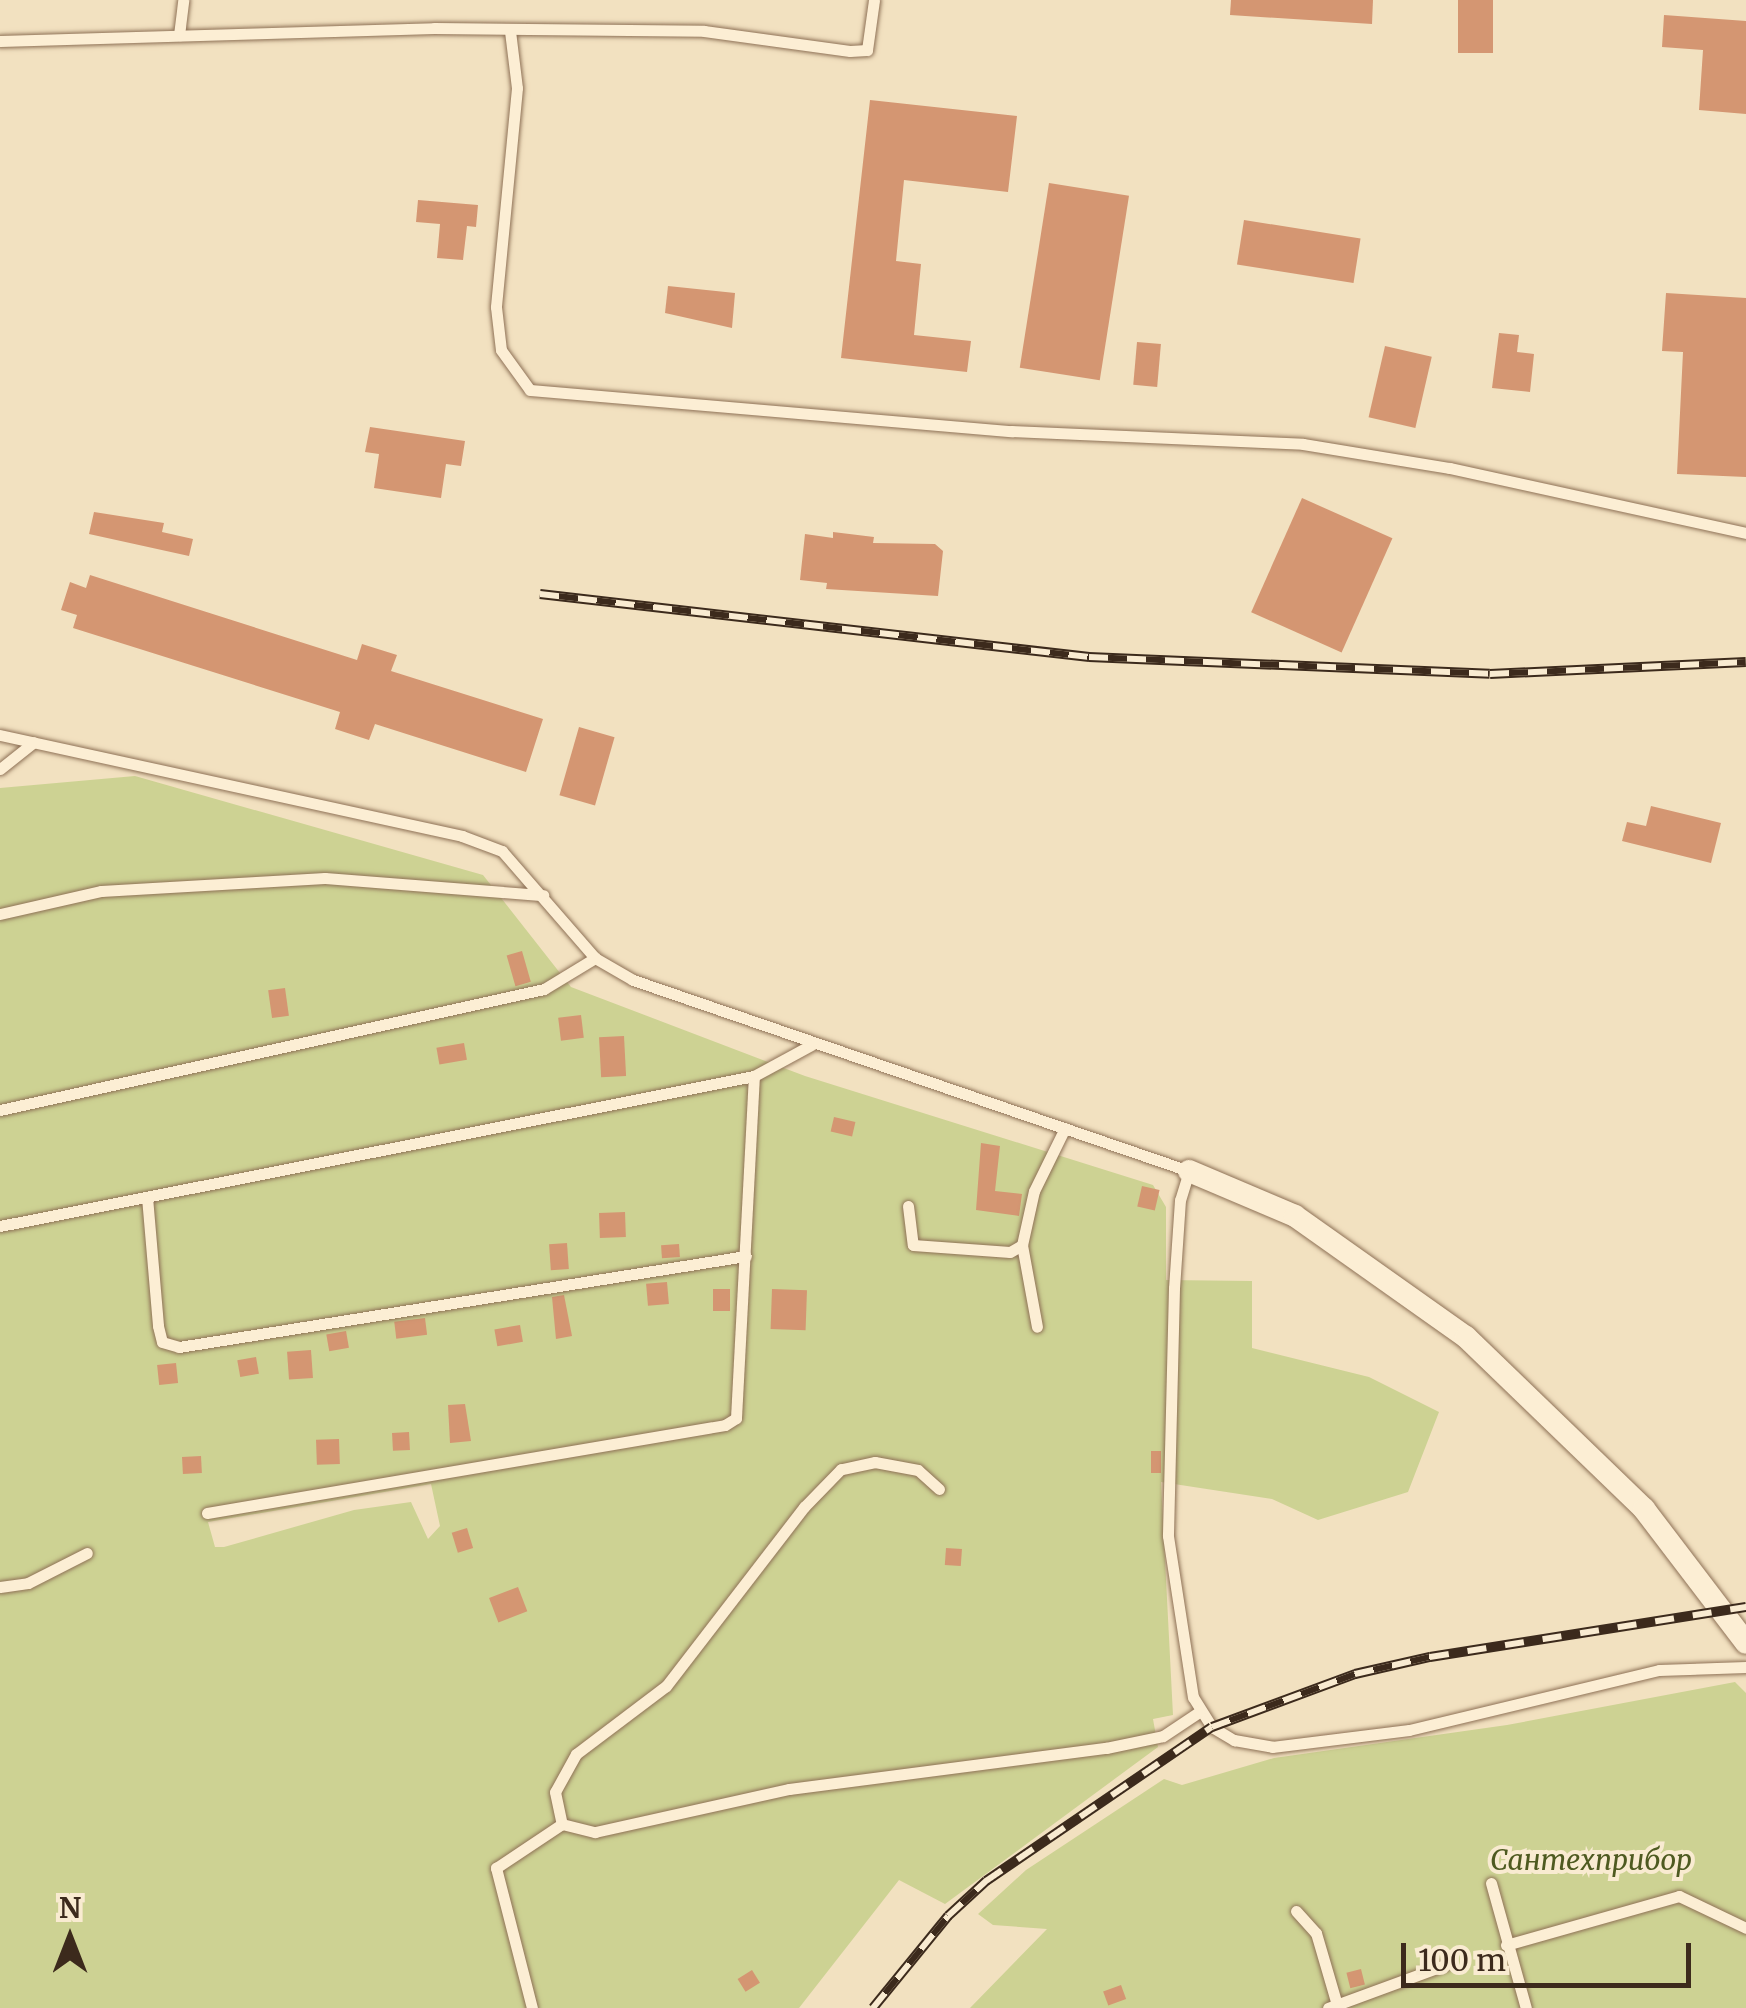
<!DOCTYPE html>
<html>
<head>
<meta charset="utf-8">
<style>
  body { margin:0 }
  #map { position:relative; width:1746px; height:2008px; overflow:hidden; background:#f2e1c0; font-family:Merriweather,serif }
  div>[style] { position:absolute }
  [style*='--x'] { left:calc(var(--x)*1px); top:calc(var(--y)*1px); width:calc(var(--w)*1px); rotate:calc(var(--a)*1deg) }
  .green>* { inset:0; background:#cdd293 }
  .building>* { inset:0; background:#d49672; transform-origin:0 0 }
  .roads { filter:drop-shadow(0 0 2px #8e7156) drop-shadow(0 0 2px #8e7156) }
  .lane>* { height:11px; margin:-5.5px; padding:0 5.5px; transform-origin:5.5px; border-radius:5.5px; background:#fceed4 }
  .street>* { height:22px; margin:-11px; padding:0 11px; transform-origin:11px; border-radius:11px; background:#fceed4 }
  .rail>* { height:10px; margin-top:-5px; transform-origin:0; background:repeating-linear-gradient(90deg,#f9ebd1 0 19px,#3c2a1c 0 38px); box-sizing:border-box; border-block:2px solid #3c2a1c }
  span { translate:-50% -50%; white-space:nowrap; text-align:center; line-height:1.15; -webkit-text-stroke:8px #f9ebd1; paint-order:stroke }
  .park-label { font-size:28px; color:#4e5a20; font-style:italic }
  .north { position:absolute; left:20px; top:1888px; width:100px; height:100px; -webkit-text-stroke:8px #f9ebd1; paint-order:stroke; rotate:0deg; font-size:28px; font-weight:700; line-height:40px; text-align:center; color:#3c2a1c }
  .north::after { content:''; display:block; margin:auto; width:35px; height:45px; background:#3c2a1c; clip-path:polygon(50% 0,100% 100%,50% 72%,0 100%) }
  .scale { position:absolute; left:1401px; top:1943px; width:290px; height:45px; box-sizing:border-box; border:5px solid #3c2a1c; border-top:0; padding-left:12px; font-size:30px; line-height:35px; white-space:nowrap; color:#3c2a1c; -webkit-text-stroke:8px #f9ebd1; paint-order:stroke }
</style>
</head>
<body>
<div id="map">
  <div class="green">
    <div style="clip-path:polygon(evenodd,135px 776px,483px 875px,571px 987px,805px 1076px,1153px 1185px,1166px 1207px,1166px 1280px,1252px 1281px,1252px 1348px,1369px 1377px,1439px 1412px,1408px 1492px,1318px 1520px,1272px 1499px,1161px 1482px,1173px 1715px,1153px 1719px,1158px 1747px,945px 1904px,899px 1880px,799px 2008px,0 2008px,0 788px,135px 776px,431px 1484px,440px 1526px,428px 1539px,411px 1502px,354px 1510px,224px 1547px,215px 1547px,208px 1522px,431px 1484px)"></div>
    <div style="clip-path:polygon(1735px 1682px,1746px 1693px,1746px 2008px,970px 2008px,1047px 1929px,993px 1925px,978px 1914px,1026px 1870px,1164px 1779px,1182px 1785px,1274px 1758px,1507px 1725px)"></div>
  </div>
  <div class="building">
    <div style="clip-path:polygon(1231px 0,1373px 0,1372px 24px,1230px 15px)"></div>
    <div style="left:1458px;top:0;width:35px;height:53px"></div>
    <div style="clip-path:polygon(1664px 15px,1746px 21px,1746px 114px,1699px 110px,1703px 50px,1662px 47px)"></div>
    <div style="clip-path:polygon(870px 100px,1017px 116px,1008px 192px,904px 180px,896px 261px,921px 264px,914px 335px,971px 341px,967px 372px,841px 358px)"></div>
    <div style="left:1049px;top:183px;width:81px;height:187px;rotate:9deg"></div>
    <div style="clip-path:polygon(418px 200px,478px 205px,476px 227px,467px 226px,463px 260px,437px 258px,440px 224px,416px 222px)"></div>
    <div style="left:1244px;top:220px;width:118px;height:45px;rotate:9deg"></div>
    <div style="clip-path:polygon(668px 286px,735px 293px,732px 328px,665px 313px)"></div>
    <div style="clip-path:polygon(1666px 293px,1746px 298px,1746px 477px,1677px 474px,1683px 352px,1662px 351px)"></div>
    <div style="clip-path:polygon(1499px 333px,1519px 335px,1517px 352px,1534px 354px,1530px 392px,1492px 388px)"></div>
    <div style="left:1137px;top:342px;width:24px;height:43px;rotate:5deg"></div>
    <div style="left:1385px;top:346px;width:48px;height:73px;rotate:13deg"></div>
    <div style="clip-path:polygon(370px 427px,465px 441px,461px 466px,446px 464px,441px 498px,374px 488px,379px 454px,365px 452px)"></div>
    <div style="left:1302px;top:498px;width:99px;height:125px;rotate:24deg"></div>
    <div style="clip-path:polygon(94px 512px,164px 523px,162px 532px,193px 539px,189px 556px,89px 534px)"></div>
    <div style="clip-path:polygon(833px 532px,874px 537px,873px 543px,935px 544px,943px 551px,938px 596px,826px 589px,827px 583px,800px 580px,805px 534px,833px 538px)"></div>
    <div style="clip-path:polygon(90px 575px,357px 660px,362px 644px,397px 655px,391px 671px,543px 719px,526px 772px,375px 724px,369px 740px,335px 729px,340px 712px,73px 628px,77px 615px,61px 610px,70px 582px,86px 588px)"></div>
    <div style="left:579px;top:727px;width:37px;height:71px;rotate:16deg"></div>
    <div style="clip-path:polygon(1651px 806px,1721px 823px,1711px 863px,1622px 841px,1627px 822px,1646px 826px)"></div>
    <div style="left:522px;top:951px;width:32px;height:16px;rotate:74deg"></div>
    <div style="left:285px;top:988px;width:28px;height:17px;rotate:82deg"></div>
    <div style="left:581px;top:1015px;width:23px;height:23px;rotate:83deg"></div>
    <div style="left:624px;top:1036px;width:40px;height:25px;rotate:87deg"></div>
    <div style="left:464px;top:1043px;width:17px;height:28px;rotate:80deg"></div>
    <div style="left:834px;top:1117px;width:22px;height:15px;rotate:13deg"></div>
    <div style="clip-path:polygon(981px 1143px,1000px 1146px,995px 1191px,1022px 1194px,1019px 1216px,976px 1210px)"></div>
    <div style="left:1142px;top:1186px;width:18px;height:21px;rotate:13deg"></div>
    <div style="left:625px;top:1212px;width:25px;height:26px;rotate:88deg"></div>
    <div style="left:567px;top:1243px;width:26px;height:18px;rotate:86deg"></div>
    <div style="left:679px;top:1244px;width:13px;height:18px;rotate:86deg"></div>
    <div style="left:667px;top:1282px;width:22px;height:21px;rotate:85deg"></div>
    <div style="left:713px;top:1289px;width:17px;height:22px"></div>
    <div style="left:772px;top:1289px;width:35px;height:40px;rotate:2deg"></div>
    <div style="clip-path:polygon(564px 1295px,572px 1336px,556px 1339px,552px 1297px)"></div>
    <div style="left:425px;top:1318px;width:17px;height:31px;rotate:83deg"></div>
    <div style="left:520px;top:1325px;width:17px;height:26px;rotate:80deg"></div>
    <div style="left:346px;top:1331px;width:17px;height:20px;rotate:80deg"></div>
    <div style="left:311px;top:1350px;width:28px;height:24px;rotate:86deg"></div>
    <div style="left:256px;top:1357px;width:17px;height:19px;rotate:80deg"></div>
    <div style="left:176px;top:1363px;width:20px;height:19px;rotate:84deg"></div>
    <div style="clip-path:polygon(465px 1404px,471px 1441px,450px 1443px,448px 1405px)"></div>
    <div style="left:409px;top:1432px;width:18px;height:17px;rotate:87deg"></div>
    <div style="left:339px;top:1439px;width:25px;height:23px;rotate:88deg"></div>
    <div style="left:1151px;top:1451px;width:10px;height:22px"></div>
    <div style="left:201px;top:1456px;width:17px;height:19px;rotate:87deg"></div>
    <div style="left:467px;top:1528px;width:21px;height:16px;rotate:73deg"></div>
    <div style="left:946px;top:1548px;width:16px;height:17px;rotate:4deg"></div>
    <div style="left:518px;top:1587px;width:26px;height:31px;rotate:69deg"></div>
    <div style="left:1361px;top:1969px;width:16px;height:15px;rotate:76deg"></div>
    <div style="left:752px;top:1970px;width:15px;height:17px;rotate:58deg"></div>
    <div style="left:1121px;top:1985px;width:15px;height:19px;rotate:70deg"></div>
  </div>
  <div class="roads">
    <div class="lane">
      <div style="--x:510;--y:31;--w:57;--a:83"></div>
      <div style="--x:517;--y:88;--w:220;--a:95.5"></div>
      <div style="--x:496;--y:307;--w:43;--a:83.4"></div>
      <div style="--x:501;--y:350;--w:49;--a:54.1"></div>
      <div style="--x:530;--y:390;--w:483;--a:4.9"></div>
      <div style="--x:1011;--y:431;--w:292;--a:2.5"></div>
      <div style="--x:1303;--y:444;--w:149;--a:9.3"></div>
      <div style="--x:1450;--y:468;--w:303;--a:12.4"></div>
      <div style="--x:179;--y:35;--w:35;--a:-83"></div>
      <div style="--x:0;--y:41;--w:434;--a:-1.7"></div>
      <div style="--x:434;--y:28;--w:270;--a:0.6"></div>
      <div style="--x:704;--y:31;--w:147;--a:7.8"></div>
      <div style="--x:850;--y:51;--w:17;--a:-3"></div>
      <div style="--x:867;--y:50;--w:50;--a:-82"></div>
      <div style="--x:0;--y:735;--w:473;--a:12.3"></div>
      <div style="--x:462;--y:836;--w:43;--a:20.6"></div>
      <div style="--x:502;--y:851;--w:142;--a:49"></div>
      <div style="--x:595;--y:958;--w:44;--a:30.1"></div>
      <div style="--x:633;--y:980;--w:588;--a:18.96"></div>
      <div style="--x:1189;--y:1171;--w:30;--a:107"></div>
      <div style="--x:1180;--y:1200;--w:88;--a:93.9"></div>
      <div style="--x:1174;--y:1288;--w:248;--a:91.4"></div>
      <div style="--x:1168;--y:1536;--w:163;--a:81.2"></div>
      <div style="--x:1193;--y:1697;--w:36;--a:58"></div>
      <div style="--x:1212;--y:1727;--w:26;--a:31"></div>
      <div style="--x:1234;--y:1740;--w:39;--a:10"></div>
      <div style="--x:1272;--y:1747;--w:138;--a:-7.1"></div>
      <div style="--x:1409;--y:1730;--w:257;--a:-13.5"></div>
      <div style="--x:1659;--y:1670;--w:87;--a:-2"></div>
      <div style="--x:0;--y:769;--w:43;--a:-38.5"></div>
      <div style="--x:0;--y:914;--w:104;--a:-12.8"></div>
      <div style="--x:101;--y:891;--w:224;--a:-3.3"></div>
      <div style="--x:325;--y:878;--w:219;--a:4.5"></div>
      <div style="--x:0;--y:1110;--w:557;--a:-12.54"></div>
      <div style="--x:544;--y:989;--w:60;--a:-31.3"></div>
      <div style="--x:147;--y:1197;--w:129;--a:85.1"></div>
      <div style="--x:158;--y:1326;--w:16;--a:76"></div>
      <div style="--x:162;--y:1342;--w:18;--a:16"></div>
      <div style="--x:179;--y:1347;--w:574;--a:-9.12"></div>
      <div style="--x:908;--y:1206;--w:39;--a:83"></div>
      <div style="--x:913;--y:1245;--w:97;--a:4.1"></div>
      <div style="--x:1010;--y:1252;--w:14;--a:-30"></div>
      <div style="--x:1022;--y:1245;--w:55;--a:-77.5"></div>
      <div style="--x:1034;--y:1191;--w:70;--a:-63.8"></div>
      <div style="--x:0;--y:1226;--w:769;--a:-11.25"></div>
      <div style="--x:1022;--y:1245;--w:83;--a:79.6"></div>
      <div style="--x:939;--y:1489;--w:28;--a:-138"></div>
      <div style="--x:918;--y:1470;--w:44;--a:-169.5"></div>
      <div style="--x:875;--y:1462;--w:35;--a:168"></div>
      <div style="--x:841;--y:1469;--w:53;--a:134.2"></div>
      <div style="--x:804;--y:1507;--w:226;--a:127.6"></div>
      <div style="--x:666;--y:1686;--w:113;--a:142.9"></div>
      <div style="--x:576;--y:1754;--w:43;--a:118.9"></div>
      <div style="--x:555;--y:1792;--w:33;--a:78"></div>
      <div style="--x:562;--y:1824;--w:34;--a:14"></div>
      <div style="--x:595;--y:1832;--w:199;--a:-12.5"></div>
      <div style="--x:789;--y:1789;--w:320;--a:-7.4"></div>
      <div style="--x:1106;--y:1748;--w:58;--a:-11.9"></div>
      <div style="--x:1163;--y:1736;--w:43;--a:-33.7"></div>
      <div style="--x:207;--y:1513;--w:525;--a:-9.64"></div>
      <div style="--x:725;--y:1425;--w:13;--a:-32"></div>
      <div style="--x:736;--y:1418;--w:342;--a:-87"></div>
      <div style="--x:754;--y:1076;--w:65;--a:-28.5"></div>
      <div style="--x:0;--y:1587;--w:28;--a:-8"></div>
      <div style="--x:28;--y:1583;--w:66;--a:-27"></div>
      <div style="--x:1491;--y:1883;--w:130;--a:74.4"></div>
      <div style="--x:1296;--y:1911;--w:30;--a:48"></div>
      <div style="--x:1316;--y:1933;--w:75;--a:73.7"></div>
      <div style="--x:1506;--y:1945;--w:180;--a:-15.8"></div>
      <div style="--x:1679;--y:1896;--w:74;--a:25.5"></div>
      <div style="--x:532;--y:2008;--w:145;--a:-104.4"></div>
      <div style="--x:496;--y:1868;--w:79;--a:-33.7"></div>
      <div style="--x:1328;--y:2008;--w:125;--a:-20.2"></div>
    </div>
    <div class="street">
      <div style="--x:1189;--y:1171;--w:115;--a:23"></div>
      <div style="--x:1295;--y:1216;--w:209;--a:35.3"></div>
      <div style="--x:1466;--y:1337;--w:248;--a:44"></div>
      <div style="--x:1644;--y:1509;--w:168;--a:52.7"></div>
    </div>
  </div>
  <div class="rail">
    <div style="--x:540;--y:594;--w:553;--a:6.55"></div>
    <div style="--x:1089;--y:657;--w:401;--a:2.4"></div>
    <div style="--x:1490;--y:674;--w:256;--a:-2.7"></div>
    <div style="--x:873;--y:2008;--w:119;--a:-50.8"></div>
    <div style="--x:948;--y:1916;--w:52;--a:-42.6"></div>
    <div style="--x:986;--y:1881;--w:273;--a:-34.3"></div>
    <div style="--x:1212;--y:1727;--w:153;--a:-20.3"></div>
    <div style="--x:1355;--y:1674;--w:77;--a:-12.8"></div>
    <div style="--x:1430;--y:1657;--w:320;--a:-9"></div>
  </div>
  <div class="park-label">
    <span style="left:1591px;top:1860px">Сантехприбор</span>
  </div>
  <div class="north">N</div>
  <div class="scale">100 m</div>
</div>
</body>
</html>
